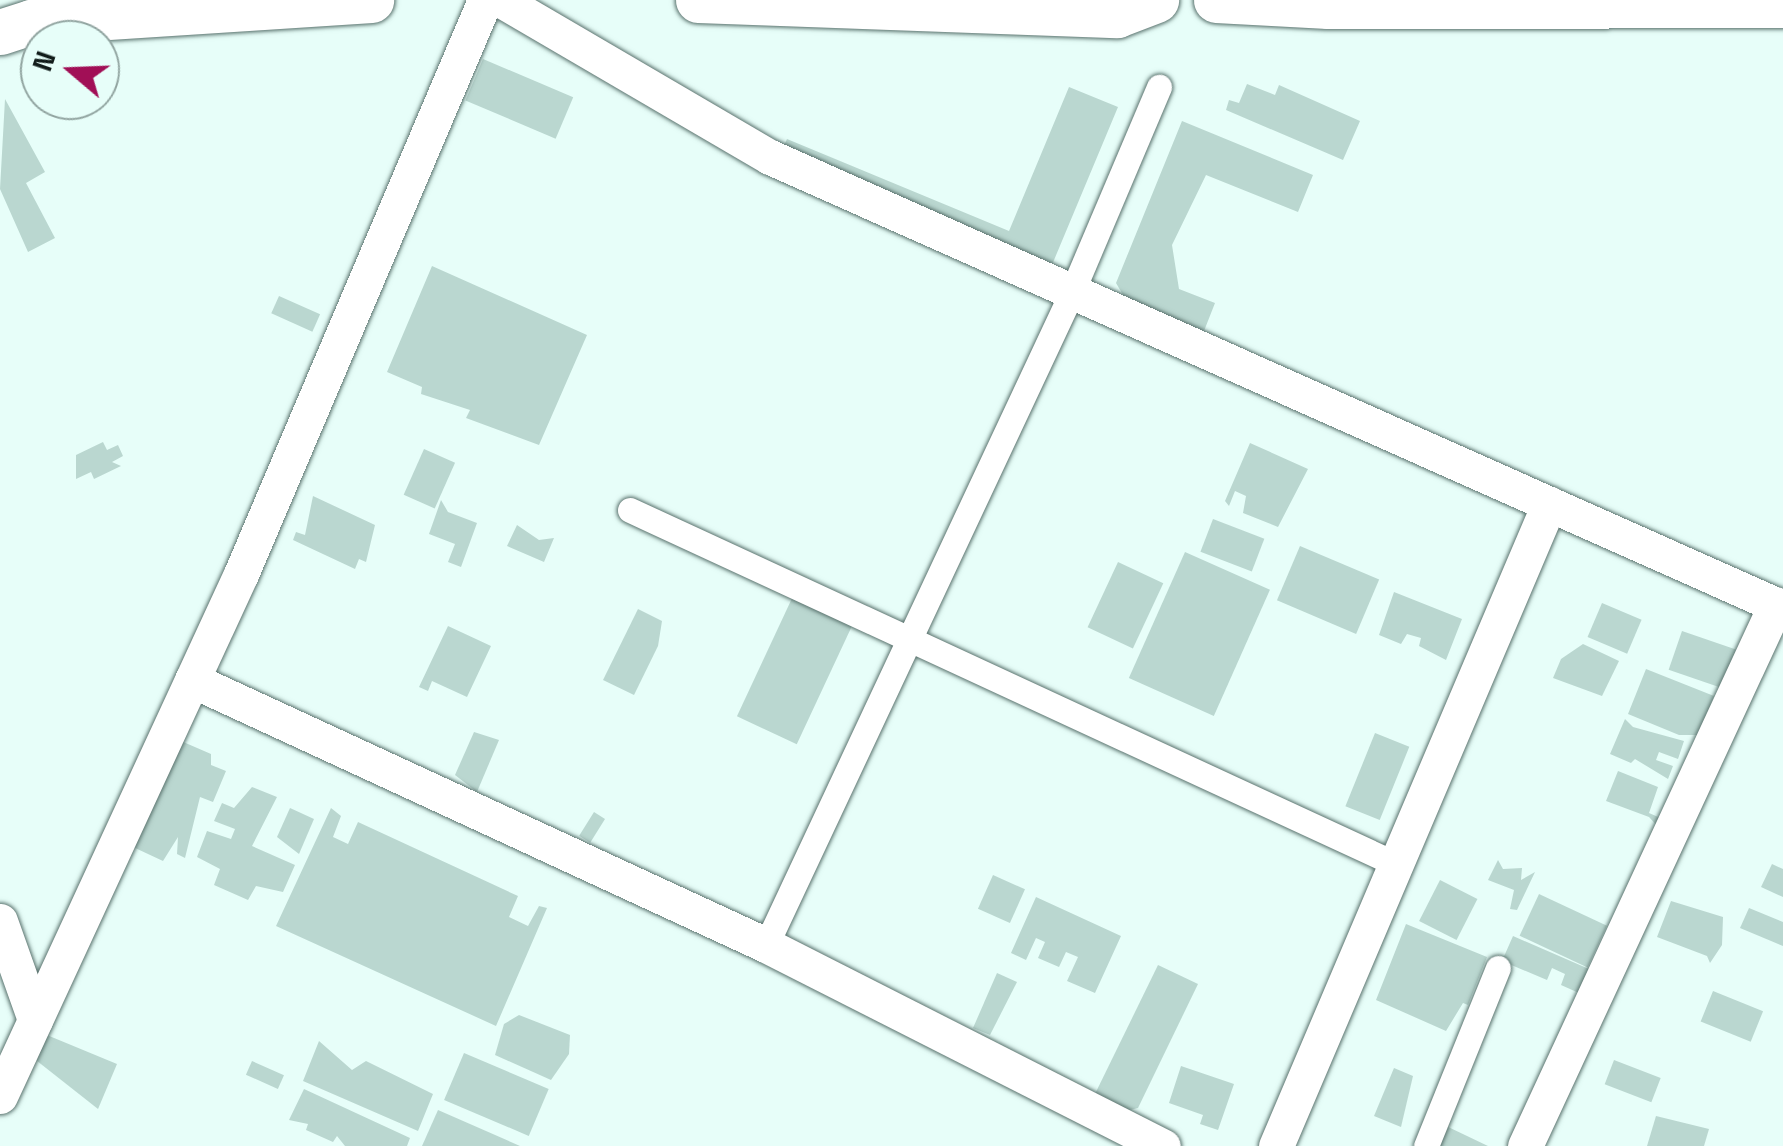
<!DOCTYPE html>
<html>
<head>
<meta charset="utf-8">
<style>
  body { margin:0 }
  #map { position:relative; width:1783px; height:1146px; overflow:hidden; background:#e7fef9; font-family:"Space Grotesk",sans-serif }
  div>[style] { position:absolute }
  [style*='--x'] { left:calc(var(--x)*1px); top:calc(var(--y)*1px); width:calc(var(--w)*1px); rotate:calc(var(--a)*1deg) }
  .building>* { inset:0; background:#bad7d0; transform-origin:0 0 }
  .roads { filter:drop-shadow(0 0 2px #59726d) drop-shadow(0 0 2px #59726d) }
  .street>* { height:25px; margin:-12.5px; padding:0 12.5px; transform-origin:12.5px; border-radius:12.5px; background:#fff }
  .secondary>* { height:35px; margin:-17.5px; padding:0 17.5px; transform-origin:17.5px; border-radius:17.5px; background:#fff }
  .highway>* { height:45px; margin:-22.5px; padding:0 22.5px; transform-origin:22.5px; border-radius:22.5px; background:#fff }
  span { translate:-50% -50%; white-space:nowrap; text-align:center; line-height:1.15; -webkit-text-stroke:8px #e7fef9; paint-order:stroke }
  .north { position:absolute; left:20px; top:20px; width:100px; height:100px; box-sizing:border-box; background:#e7fef9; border:2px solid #91a4a0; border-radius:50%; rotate:289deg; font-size:28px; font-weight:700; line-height:40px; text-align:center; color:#111c1a }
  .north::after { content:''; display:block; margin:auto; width:35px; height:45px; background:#a10f56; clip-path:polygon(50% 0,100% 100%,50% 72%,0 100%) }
</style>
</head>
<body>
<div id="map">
  <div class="building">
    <div style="left:483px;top:59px;width:98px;height:45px;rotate:23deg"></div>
    <div style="clip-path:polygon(1247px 84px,1275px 95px,1279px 85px,1360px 121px,1343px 160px,1226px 110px,1229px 100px,1239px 103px)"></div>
    <div style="clip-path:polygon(1069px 87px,1118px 107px,1044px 284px,782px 150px,787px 139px,1009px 231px)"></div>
    <div style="clip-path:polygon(5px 99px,45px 172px,26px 183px,55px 238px,28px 252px,0 189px)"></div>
    <div style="clip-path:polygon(1182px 121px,1313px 175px,1298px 212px,1206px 175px,1172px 245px,1179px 289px,1215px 303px,1204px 331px,1126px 300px,1116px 283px)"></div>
    <div style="clip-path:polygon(432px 266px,587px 335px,539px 445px,466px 418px,470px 410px,421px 394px,422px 387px,387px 372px)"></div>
    <div style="left:279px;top:296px;width:45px;height:19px;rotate:24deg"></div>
    <div style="clip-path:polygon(103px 442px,107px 450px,118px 445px,123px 456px,112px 462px,121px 466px,94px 479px,91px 472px,76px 479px,76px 455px)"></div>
    <div style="clip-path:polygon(1250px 443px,1308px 469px,1278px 527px,1243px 513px,1246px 496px,1235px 491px,1229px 506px,1225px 501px)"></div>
    <div style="left:424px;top:449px;width:34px;height:50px;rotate:24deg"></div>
    <div style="clip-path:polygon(313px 496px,375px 525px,366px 562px,359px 559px,355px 569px,293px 540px,296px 532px,305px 535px)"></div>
    <div style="clip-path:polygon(441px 500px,448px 512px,477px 523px,461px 567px,448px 562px,455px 544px,429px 534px)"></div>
    <div style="left:1213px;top:519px;width:55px;height:35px;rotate:21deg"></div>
    <div style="clip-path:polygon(517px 525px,539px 540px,554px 538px,544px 562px,507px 546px)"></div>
    <div style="left:1300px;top:546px;width:86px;height:59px;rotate:23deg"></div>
    <div style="left:1185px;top:552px;width:93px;height:138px;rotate:24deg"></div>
    <div style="left:1118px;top:562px;width:50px;height:72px;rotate:25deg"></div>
    <div style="clip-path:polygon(1394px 592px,1462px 619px,1446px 660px,1419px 646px,1421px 638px,1407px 634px,1401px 644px,1379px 635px)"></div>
    <div style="left:794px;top:594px;width:66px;height:135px;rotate:25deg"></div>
    <div style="left:1602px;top:603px;width:43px;height:37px;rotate:23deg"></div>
    <div style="clip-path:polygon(638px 609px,662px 621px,658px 646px,634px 695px,603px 680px)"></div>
    <div style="clip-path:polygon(448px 626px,491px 646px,467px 697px,432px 681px,428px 691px,419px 687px)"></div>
    <div style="left:1682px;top:631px;width:57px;height:41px;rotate:19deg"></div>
    <div style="clip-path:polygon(1583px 644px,1619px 661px,1602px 696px,1553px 678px,1561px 659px)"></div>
    <div style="clip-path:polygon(1646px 669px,1714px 696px,1698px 735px,1679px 735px,1628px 714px)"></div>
    <div style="clip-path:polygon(1625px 719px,1633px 727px,1684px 741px,1678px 759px,1659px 752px,1656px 760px,1673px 766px,1668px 779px,1635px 759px,1631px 763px,1610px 754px)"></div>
    <div style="clip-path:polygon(474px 732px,499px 740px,477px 792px,455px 775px)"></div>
    <div style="left:1375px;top:733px;width:37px;height:79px;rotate:22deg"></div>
    <div style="clip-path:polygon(181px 741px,211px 754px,211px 765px,226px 771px,213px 802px,200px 797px,185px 858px,177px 854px,178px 837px,163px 861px,133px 847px)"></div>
    <div style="clip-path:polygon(1618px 771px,1658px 787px,1649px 813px,1665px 820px,1661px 830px,1649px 817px,1606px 801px)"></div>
    <div style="clip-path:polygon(252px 787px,277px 797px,252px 846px,295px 865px,283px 892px,256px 886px,248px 900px,214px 885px,220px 869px,197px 857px,207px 831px,231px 839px,235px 829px,214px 821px,222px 803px,234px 808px)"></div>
    <div style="clip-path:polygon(290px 808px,314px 819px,299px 854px,277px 837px)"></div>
    <div style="clip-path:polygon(331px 808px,341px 816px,333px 837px,348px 844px,358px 822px,518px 896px,509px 917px,528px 926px,539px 906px,547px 908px,496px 1026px,276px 926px)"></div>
    <div style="left:594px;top:812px;width:13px;height:28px;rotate:32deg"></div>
    <div style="clip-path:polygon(1498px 860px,1503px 869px,1522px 868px,1521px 880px,1535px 872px,1517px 910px,1510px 909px,1514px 890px,1488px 880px)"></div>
    <div style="clip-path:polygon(1772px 864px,1783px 869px,1783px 897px,1761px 887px)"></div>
    <div style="left:993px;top:875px;width:35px;height:37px;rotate:24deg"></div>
    <div style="left:1440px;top:880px;width:42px;height:46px;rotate:27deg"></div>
    <div style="left:1539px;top:894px;width:75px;height:46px;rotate:25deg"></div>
    <div style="clip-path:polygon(1036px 897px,1121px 936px,1095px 993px,1067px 981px,1078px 957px,1066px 952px,1059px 967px,1038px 958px,1045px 942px,1036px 938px,1026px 960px,1011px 953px)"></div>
    <div style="clip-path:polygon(1671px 901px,1723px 917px,1722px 945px,1710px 963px,1707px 956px,1657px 937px)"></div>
    <div style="clip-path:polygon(1749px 908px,1783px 922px,1783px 946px,1740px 928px)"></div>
    <div style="clip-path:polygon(1406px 924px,1487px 957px,1468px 1005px,1463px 1003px,1446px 1031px,1376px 1000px)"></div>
    <div style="clip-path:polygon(1513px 936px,1589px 969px,1579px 993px,1561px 985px,1565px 974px,1552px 968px,1547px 980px,1502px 961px)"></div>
    <div style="clip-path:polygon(1158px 965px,1198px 984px,1138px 1108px,1126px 1111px,1094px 1096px)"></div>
    <div style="clip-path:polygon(997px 973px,1017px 982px,990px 1035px,973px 1028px)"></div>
    <div style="left:1713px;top:991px;width:54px;height:33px;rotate:22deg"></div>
    <div style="clip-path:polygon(519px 1015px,570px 1035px,569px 1054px,551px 1080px,495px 1055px,504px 1024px)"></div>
    <div style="clip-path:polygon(42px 1033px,117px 1064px,98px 1109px,32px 1057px)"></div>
    <div style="clip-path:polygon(319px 1041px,352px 1070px,366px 1061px,433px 1094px,418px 1131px,303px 1081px)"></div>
    <div style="left:464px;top:1053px;width:92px;height:51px;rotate:23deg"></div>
    <div style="left:1614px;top:1060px;width:50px;height:26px;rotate:21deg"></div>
    <div style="left:252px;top:1061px;width:35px;height:15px;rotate:24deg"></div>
    <div style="clip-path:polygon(1181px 1066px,1234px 1084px,1218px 1130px,1200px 1124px,1203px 1115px,1169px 1103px)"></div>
    <div style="clip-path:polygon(1394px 1068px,1413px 1076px,1401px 1127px,1374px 1116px)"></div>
    <div style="clip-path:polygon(304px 1089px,410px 1138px,407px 1146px,345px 1146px,337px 1136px,333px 1142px,306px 1130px,308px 1124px,289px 1120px)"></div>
    <div style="clip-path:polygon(438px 1110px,520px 1146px,422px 1146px)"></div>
    <div style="clip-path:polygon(1656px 1116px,1709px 1129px,1704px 1146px,1647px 1146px)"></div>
    <div style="clip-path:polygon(1444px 1125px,1488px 1146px,1434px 1146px)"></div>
  </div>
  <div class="roads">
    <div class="street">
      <div style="--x:630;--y:510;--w:848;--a:24.81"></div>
      <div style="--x:766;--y:945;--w:721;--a:-64.89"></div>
      <div style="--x:1072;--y:292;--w:223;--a:-67"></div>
      <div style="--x:1426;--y:1146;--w:192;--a:-68"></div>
    </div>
    <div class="secondary">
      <div style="--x:501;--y:0;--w:311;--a:30.3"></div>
      <div style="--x:770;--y:157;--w:1109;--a:24"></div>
      <div style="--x:192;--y:680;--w:632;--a:24.78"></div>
      <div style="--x:766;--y:945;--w:445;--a:26.9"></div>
      <div style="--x:0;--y:921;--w:105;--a:70.5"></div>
      <div style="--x:0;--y:1096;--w:575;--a:-65.22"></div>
      <div style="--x:241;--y:574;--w:624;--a:-66.97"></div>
      <div style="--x:1276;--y:1146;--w:698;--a:-66.96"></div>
      <div style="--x:1525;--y:1146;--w:597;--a:-65.15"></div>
    </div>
    <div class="highway">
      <div style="--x:698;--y:0;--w:419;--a:2.1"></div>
      <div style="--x:1117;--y:15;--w:42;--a:-21"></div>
      <div style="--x:1216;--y:0;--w:112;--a:3.1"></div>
      <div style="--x:1328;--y:6;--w:455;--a:-0.1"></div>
      <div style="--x:0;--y:32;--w:33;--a:-18"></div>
      <div style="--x:31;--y:22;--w:341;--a:-3.7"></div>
    </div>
  </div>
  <div class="north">N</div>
</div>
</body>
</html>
